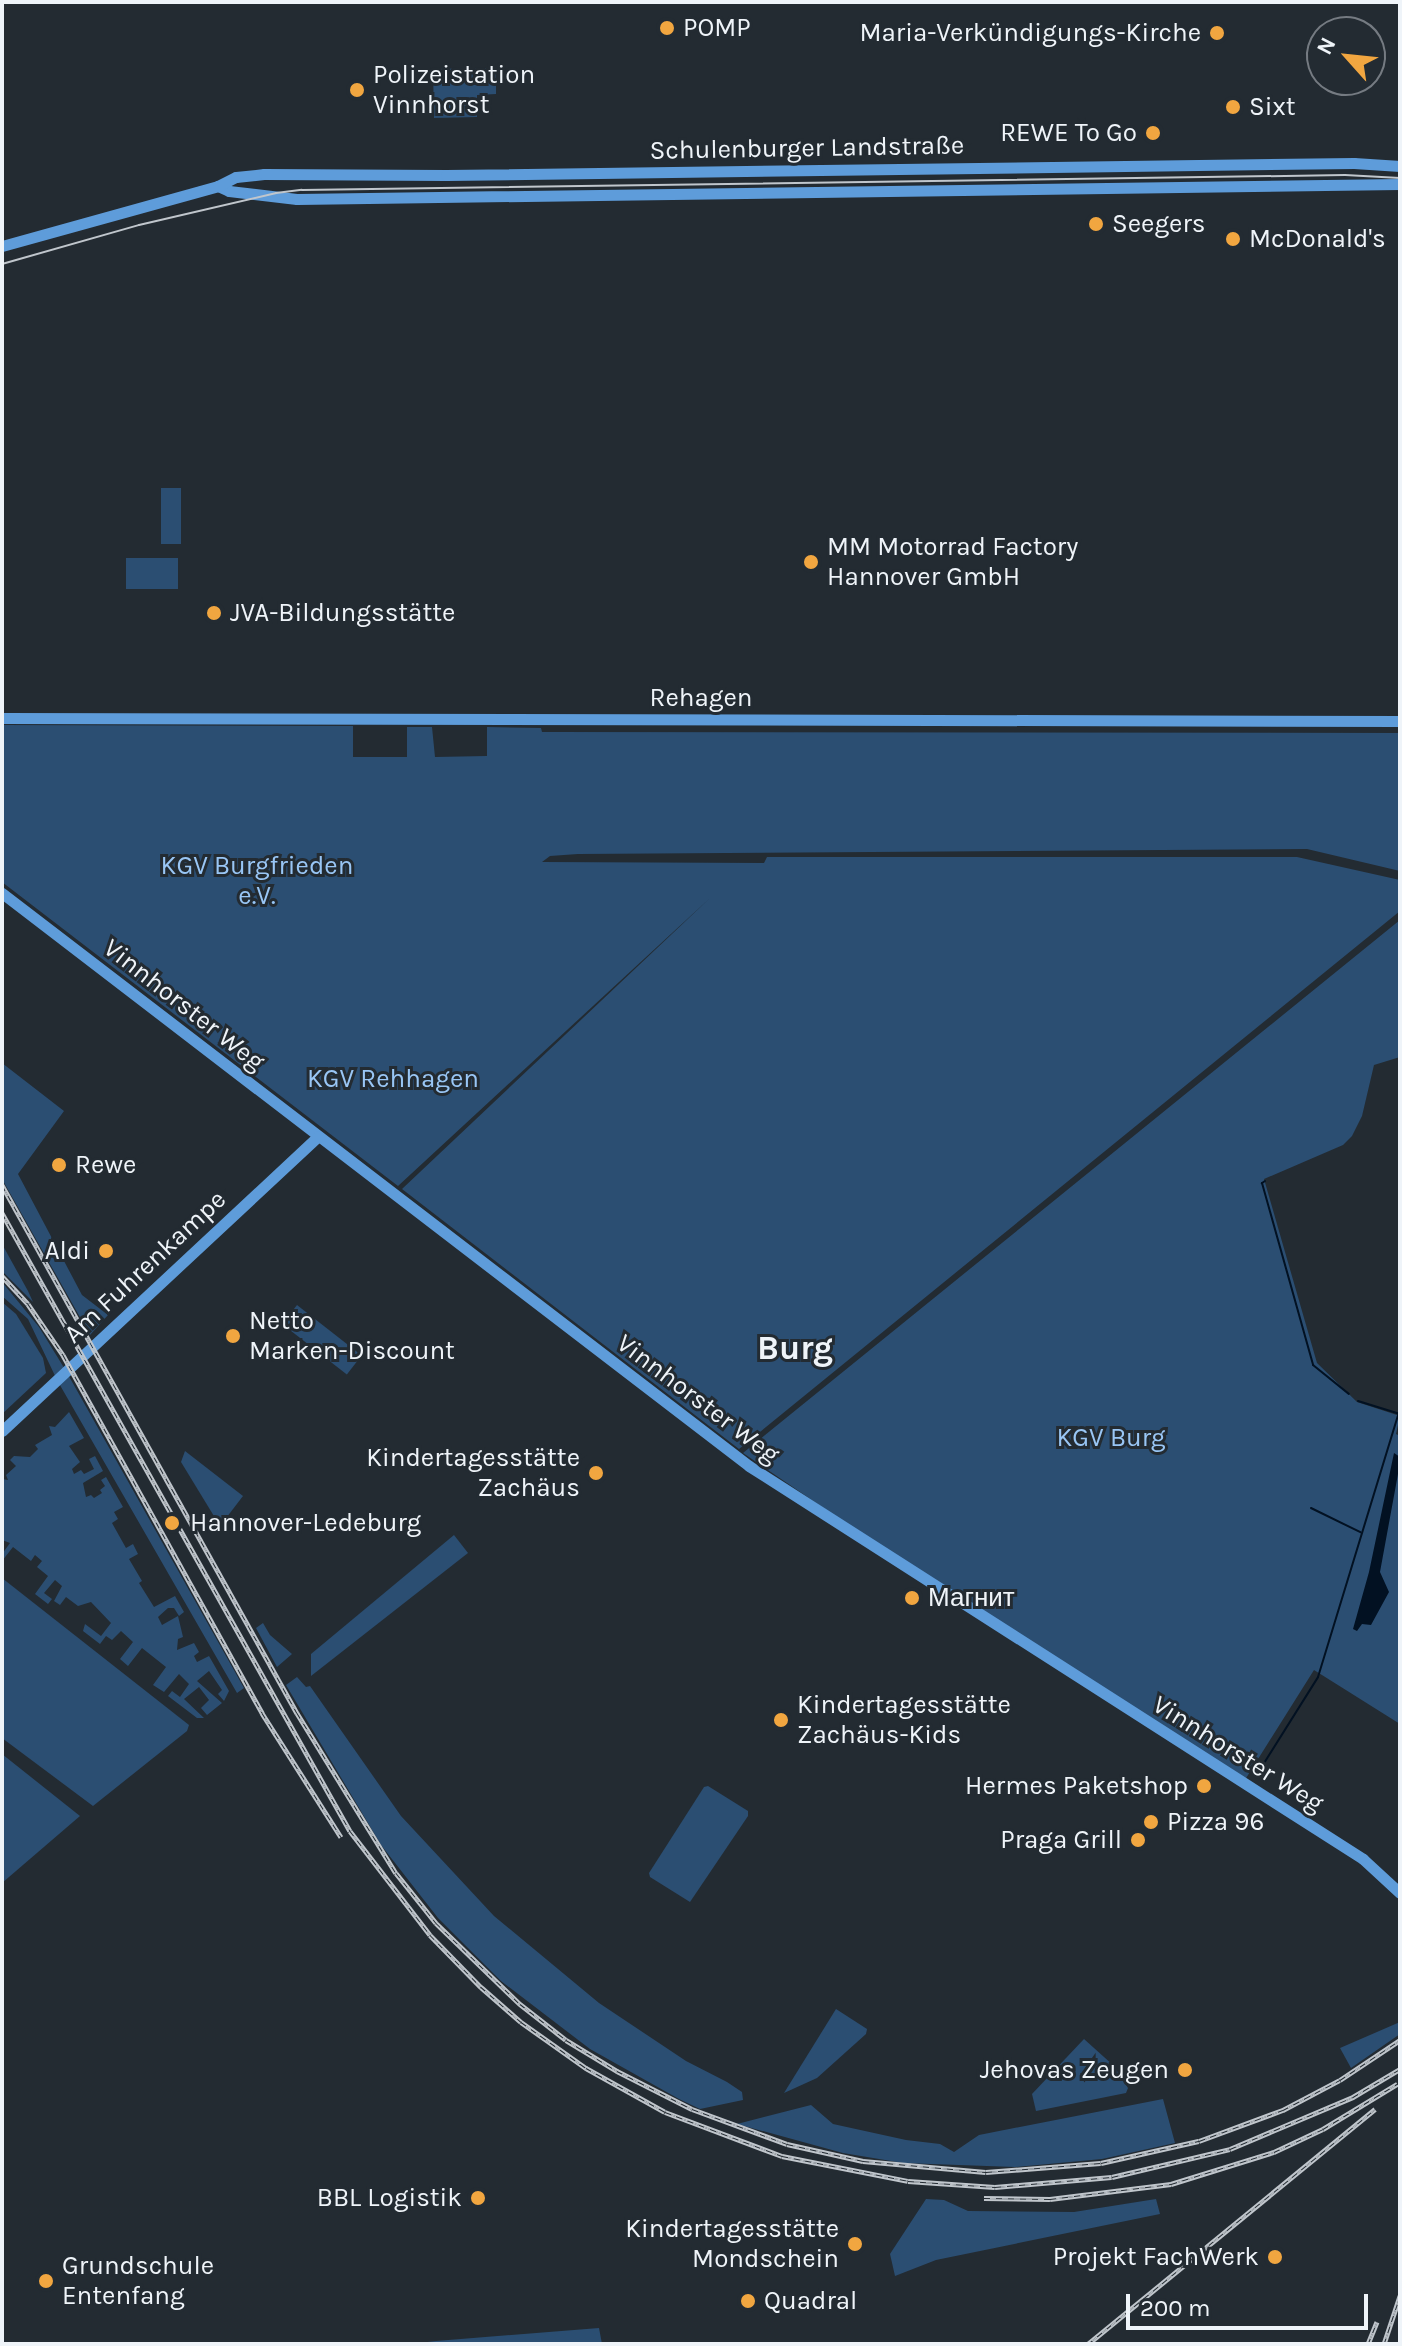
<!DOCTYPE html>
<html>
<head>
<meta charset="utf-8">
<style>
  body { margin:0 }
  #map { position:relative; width:1402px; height:2346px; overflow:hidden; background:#232b32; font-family:Karla,sans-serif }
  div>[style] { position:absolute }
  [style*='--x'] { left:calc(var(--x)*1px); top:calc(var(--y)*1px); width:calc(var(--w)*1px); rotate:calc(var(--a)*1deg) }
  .green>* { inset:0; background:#2b4e72; transform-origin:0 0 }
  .water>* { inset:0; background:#021122 }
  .stream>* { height:2px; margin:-1px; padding:0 1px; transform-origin:1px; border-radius:1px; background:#021122 }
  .secondary>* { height:11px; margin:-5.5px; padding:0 5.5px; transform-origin:5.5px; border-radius:5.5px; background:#5e9cda }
  .tram>* { height:2px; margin:-1px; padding:0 1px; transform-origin:1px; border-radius:1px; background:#c0c6cc }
  .rail>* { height:5px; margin-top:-2.5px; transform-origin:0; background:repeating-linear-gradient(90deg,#232b32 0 6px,#c0c6cc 0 12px); box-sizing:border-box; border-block:2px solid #c0c6cc }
  .dots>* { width:22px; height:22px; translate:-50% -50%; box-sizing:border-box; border:4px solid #232b32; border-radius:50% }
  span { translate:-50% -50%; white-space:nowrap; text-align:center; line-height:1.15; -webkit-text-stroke:6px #232b32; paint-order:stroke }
  .poi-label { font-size:26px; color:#eff4f9 }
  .left { translate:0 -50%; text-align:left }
  .right { translate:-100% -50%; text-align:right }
  .street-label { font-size:26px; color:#eff4f9 }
  .park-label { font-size:26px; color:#99c6f5 }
  .district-label { font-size:34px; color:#eff4f9; font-weight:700 }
  .frame { position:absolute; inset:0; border:4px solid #eff4f9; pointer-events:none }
  .north { position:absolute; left:1306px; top:16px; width:80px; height:80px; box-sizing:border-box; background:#232b32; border:2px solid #757b82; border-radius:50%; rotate:297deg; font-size:22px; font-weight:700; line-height:32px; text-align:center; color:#eff4f9 }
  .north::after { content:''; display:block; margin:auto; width:28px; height:36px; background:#f1a640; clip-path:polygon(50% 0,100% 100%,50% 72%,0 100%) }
  .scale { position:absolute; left:1126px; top:2294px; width:242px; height:36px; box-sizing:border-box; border:4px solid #eff4f9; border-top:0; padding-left:10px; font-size:24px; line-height:28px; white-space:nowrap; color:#eff4f9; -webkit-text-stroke:6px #232b32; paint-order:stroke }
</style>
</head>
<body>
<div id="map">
  <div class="green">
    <div style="clip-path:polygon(496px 68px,496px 94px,477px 95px,477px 117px,434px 118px,433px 69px)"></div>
    <div style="left:161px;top:488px;width:20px;height:56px"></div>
    <div style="left:126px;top:558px;width:52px;height:31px"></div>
    <div style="clip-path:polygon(2px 725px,353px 726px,353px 757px,407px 757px,407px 727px,432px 727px,435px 757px,487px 756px,487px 727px,541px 728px,542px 732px,1400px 733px,1400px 871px,1307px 849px,578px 854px,550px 856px,542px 862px,764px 863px,767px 857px,1297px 857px,1400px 880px,1400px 911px,739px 1449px,402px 1189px,710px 898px,398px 1186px,2px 882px)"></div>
    <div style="clip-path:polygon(1400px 920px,1400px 1057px,1374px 1065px,1362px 1116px,1352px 1136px,1343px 1145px,1264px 1179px,1317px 1363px,1357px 1402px,1400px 1416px,1396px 1434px,1400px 1436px,1400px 1724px,1314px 1670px,1243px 1783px,991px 1622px,743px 1453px)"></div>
    <div style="clip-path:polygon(2px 1063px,64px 1111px,18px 1174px,82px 1295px,108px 1315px,90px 1335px,2px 1179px)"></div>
    <div style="clip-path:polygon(2px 1244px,28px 1291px,33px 1302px,2px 1271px)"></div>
    <div style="clip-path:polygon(2px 1282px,39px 1327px,66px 1371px,244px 1688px,237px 1693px,57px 1380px,28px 1319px,2px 1296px)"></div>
    <div style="clip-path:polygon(2px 1302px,16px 1314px,43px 1358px,46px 1373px,2px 1414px)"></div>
    <div style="left:297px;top:1305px;width:82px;height:24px;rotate:38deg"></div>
    <div style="clip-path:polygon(69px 1412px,84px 1438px,69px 1446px,80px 1462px,72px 1469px,74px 1474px,81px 1470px,84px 1474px,94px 1469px,89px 1459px,95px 1456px,103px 1471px,83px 1483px,86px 1497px,91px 1495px,94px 1498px,102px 1493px,100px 1490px,105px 1486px,101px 1480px,106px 1477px,123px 1507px,114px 1512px,118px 1519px,112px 1523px,126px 1548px,133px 1544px,138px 1554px,129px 1559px,142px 1581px,139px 1583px,154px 1607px,175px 1596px,184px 1612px,179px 1616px,174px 1608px,168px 1608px,158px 1617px,162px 1625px,178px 1616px,183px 1637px,178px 1639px,177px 1650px,194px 1643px,199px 1652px,194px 1656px,197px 1662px,209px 1656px,229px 1691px,224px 1701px,218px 1694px,222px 1690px,209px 1671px,197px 1681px,222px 1703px,207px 1715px,201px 1708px,209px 1700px,199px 1687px,184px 1699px,204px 1718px,197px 1718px,168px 1696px,172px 1691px,180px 1697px,189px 1684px,179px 1674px,164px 1692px,153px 1685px,166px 1667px,142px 1648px,128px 1666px,120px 1659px,133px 1642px,121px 1631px,112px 1640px,106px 1636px,100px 1644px,83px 1631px,85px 1624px,101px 1636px,111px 1623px,91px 1602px,78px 1606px,66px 1597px,60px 1605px,54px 1601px,62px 1586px,55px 1580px,44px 1593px,52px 1599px,48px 1604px,35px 1594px,48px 1576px,37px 1567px,42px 1561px,35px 1555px,31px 1561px,13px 1547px,2px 1561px,2px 1554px,10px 1543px,2px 1540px,2px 1479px,8px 1480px,6px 1475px,16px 1466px,10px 1460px,14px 1456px,30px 1457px,38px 1449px,35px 1445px,52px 1435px,49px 1426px,55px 1427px)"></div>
    <div style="clip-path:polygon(185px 1451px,243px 1496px,220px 1526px,181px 1462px)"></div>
    <div style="clip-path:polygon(454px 1535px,468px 1553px,311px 1676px,311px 1654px)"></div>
    <div style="clip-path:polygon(2px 1578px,189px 1725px,187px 1731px,93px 1806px,2px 1738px)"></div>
    <div style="clip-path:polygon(263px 1623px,270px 1635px,292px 1654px,277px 1667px,256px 1628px)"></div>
    <div style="clip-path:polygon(297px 1677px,306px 1687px,310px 1686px,401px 1816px,494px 1916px,599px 2003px,686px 2061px,727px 2082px,742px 2092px,743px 2100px,700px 2109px,679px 2099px,590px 2049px,501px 1981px,438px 1918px,381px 1845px,286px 1685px)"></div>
    <div style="clip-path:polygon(2px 1754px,80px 1816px,2px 1883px)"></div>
    <div style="clip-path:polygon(708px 1786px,748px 1811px,748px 1816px,690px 1902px,650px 1877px,649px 1873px,704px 1787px)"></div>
    <div style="clip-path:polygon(836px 2009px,867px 2029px,866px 2034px,817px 2078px,784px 2093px)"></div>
    <div style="clip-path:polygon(1400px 2022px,1400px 2034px,1351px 2068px,1340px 2048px)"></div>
    <div style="clip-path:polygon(1084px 2039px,1114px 2066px,1128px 2088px,1126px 2093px,1036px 2111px,1032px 2094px)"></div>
    <div style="clip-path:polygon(1163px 2099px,1175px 2143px,1102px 2159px,1015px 2167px,903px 2163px,843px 2153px,737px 2124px,811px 2105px,833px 2124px,906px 2140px,940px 2144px,954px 2152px,979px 2135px)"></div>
    <div style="clip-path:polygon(926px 2199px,944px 2200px,968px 2211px,1074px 2212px,1156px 2199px,1160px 2214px,936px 2260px,895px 2276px,890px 2254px)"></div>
    <div style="clip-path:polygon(599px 2328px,602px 2344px,410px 2344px,436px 2341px)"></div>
  </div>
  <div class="water">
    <div style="clip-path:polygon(1394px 1453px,1400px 1457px,1400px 1463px,1380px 1572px,1389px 1592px,1371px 1625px,1362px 1624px,1357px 1631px,1353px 1629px,1369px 1572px)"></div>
  </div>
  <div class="stream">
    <div style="--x:1265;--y:1181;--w:4;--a:146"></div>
    <div style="--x:1262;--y:1183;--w:189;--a:74.3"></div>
    <div style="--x:1313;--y:1365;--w:46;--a:38.9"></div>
    <div style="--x:1358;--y:1401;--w:44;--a:17.2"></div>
    <div style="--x:1311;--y:1508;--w:55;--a:26.1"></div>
    <div style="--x:1261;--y:1768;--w:107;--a:-57.9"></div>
    <div style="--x:1318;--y:1677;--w:281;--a:-73"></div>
  </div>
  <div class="secondary">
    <div style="--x:218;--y:186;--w:12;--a:24"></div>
    <div style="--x:229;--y:191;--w:68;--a:6.7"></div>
    <div style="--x:297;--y:199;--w:1103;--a:-0.78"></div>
    <div style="--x:2;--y:246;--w:224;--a:-15.5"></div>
    <div style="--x:218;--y:186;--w:20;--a:-27"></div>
    <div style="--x:236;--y:177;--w:28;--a:-6"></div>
    <div style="--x:264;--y:174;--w:182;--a:0.3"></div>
    <div style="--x:446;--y:175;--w:908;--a:-0.76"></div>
    <div style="--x:1354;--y:163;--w:46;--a:3.7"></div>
    <div style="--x:2;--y:718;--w:1398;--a:0.12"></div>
    <div style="--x:2;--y:893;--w:941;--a:37.49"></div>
    <div style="--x:749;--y:1466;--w:729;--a:32.62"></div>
    <div style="--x:1363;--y:1859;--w:50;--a:42.6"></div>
    <div style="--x:2;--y:1431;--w:432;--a:-43"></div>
  </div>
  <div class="tram">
    <div style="--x:2;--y:264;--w:142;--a:-15.9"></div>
    <div style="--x:139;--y:225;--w:141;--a:-13.1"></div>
    <div style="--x:276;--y:193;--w:26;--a:-7"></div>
    <div style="--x:302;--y:190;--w:1043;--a:-0.82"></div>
    <div style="--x:1345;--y:175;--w:55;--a:3.1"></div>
  </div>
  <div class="rail">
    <div style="--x:2;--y:1185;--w:605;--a:60.81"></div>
    <div style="--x:297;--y:1713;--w:188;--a:58.3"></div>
    <div style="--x:396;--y:1873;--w:64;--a:51.3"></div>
    <div style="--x:436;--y:1923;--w:117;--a:44"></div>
    <div style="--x:520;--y:2004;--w:58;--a:38"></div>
    <div style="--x:566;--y:2040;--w:60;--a:31.3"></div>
    <div style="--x:617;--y:2071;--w:84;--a:26.9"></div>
    <div style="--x:692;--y:2109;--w:101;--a:20.2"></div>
    <div style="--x:787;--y:2144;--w:78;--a:12.6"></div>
    <div style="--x:863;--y:2161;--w:123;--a:5.1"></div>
    <div style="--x:986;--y:2172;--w:115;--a:-4.5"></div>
    <div style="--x:1101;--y:2163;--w:100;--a:-12.7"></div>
    <div style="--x:1199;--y:2141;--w:90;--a:-20.3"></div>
    <div style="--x:1283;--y:2110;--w:64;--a:-27.8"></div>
    <div style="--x:1340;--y:2080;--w:72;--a:-33.7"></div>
    <div style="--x:2;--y:1213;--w:709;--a:60.62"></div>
    <div style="--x:350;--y:1831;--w:131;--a:52.4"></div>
    <div style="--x:430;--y:1935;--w:73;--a:45.6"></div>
    <div style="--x:481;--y:1987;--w:53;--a:41.2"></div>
    <div style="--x:521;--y:2022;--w:80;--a:35.3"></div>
    <div style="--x:586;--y:2068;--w:90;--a:29.1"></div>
    <div style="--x:665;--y:2112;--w:125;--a:20.6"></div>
    <div style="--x:782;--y:2156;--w:128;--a:11.2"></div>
    <div style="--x:908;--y:2181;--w:87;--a:3.9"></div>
    <div style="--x:995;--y:2187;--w:117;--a:-4.9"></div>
    <div style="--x:1112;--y:2177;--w:121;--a:-13.3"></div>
    <div style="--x:1230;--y:2149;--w:134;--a:-22.9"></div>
    <div style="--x:1353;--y:2097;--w:55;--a:-30.8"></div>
    <div style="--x:2;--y:1276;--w:38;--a:47"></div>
    <div style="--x:28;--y:1304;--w:62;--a:55.5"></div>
    <div style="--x:63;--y:1355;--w:410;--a:60.9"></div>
    <div style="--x:262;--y:1713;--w:147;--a:57.5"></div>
    <div style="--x:984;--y:2198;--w:66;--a:0.9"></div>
    <div style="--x:1050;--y:2199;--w:122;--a:-7.1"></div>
    <div style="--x:1171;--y:2184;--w:108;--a:-17.3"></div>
    <div style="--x:1274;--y:2152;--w:54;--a:-25.1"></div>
    <div style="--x:1323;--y:2129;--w:87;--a:-31.3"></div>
    <div style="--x:1088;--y:2344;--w:371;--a:-39.3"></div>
    <div style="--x:1368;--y:2344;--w:24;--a:-68"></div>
    <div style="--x:1384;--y:2344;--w:51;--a:-71.6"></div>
  </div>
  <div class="dots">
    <div style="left:667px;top:28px;background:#f1a640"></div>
    <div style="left:1217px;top:33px;background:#f1a640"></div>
    <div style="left:357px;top:90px;background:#f1a640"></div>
    <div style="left:1233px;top:107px;background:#f1a640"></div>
    <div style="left:1153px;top:133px;background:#f1a640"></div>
    <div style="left:1096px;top:224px;background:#f1a640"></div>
    <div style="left:1233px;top:239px;background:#f1a640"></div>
    <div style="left:811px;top:562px;background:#f1a640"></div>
    <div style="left:214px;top:613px;background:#f1a640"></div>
    <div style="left:59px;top:1165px;background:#f1a640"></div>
    <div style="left:106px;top:1251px;background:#f1a640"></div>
    <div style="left:233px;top:1336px;background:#f1a640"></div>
    <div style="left:596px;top:1473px;background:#f1a640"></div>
    <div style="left:172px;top:1523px;background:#f1a640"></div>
    <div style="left:912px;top:1598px;background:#f1a640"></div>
    <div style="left:781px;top:1720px;background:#f1a640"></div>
    <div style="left:1204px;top:1786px;background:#f1a640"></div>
    <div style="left:1151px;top:1822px;background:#f1a640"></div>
    <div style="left:1138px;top:1840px;background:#f1a640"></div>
    <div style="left:1185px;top:2070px;background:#f1a640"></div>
    <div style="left:478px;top:2198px;background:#f1a640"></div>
    <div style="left:855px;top:2244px;background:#f1a640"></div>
    <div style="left:1275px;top:2257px;background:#f1a640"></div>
    <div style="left:46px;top:2281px;background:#f1a640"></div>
    <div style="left:748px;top:2301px;background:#f1a640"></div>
  </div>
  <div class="poi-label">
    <span class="left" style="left:683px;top:28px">POMP</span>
    <span class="right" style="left:1201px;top:33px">Maria-Verkündigungs-Kirche</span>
    <span class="left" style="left:373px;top:90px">Polizeistation<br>Vinnhorst</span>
    <span class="left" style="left:1249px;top:107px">Sixt</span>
    <span class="right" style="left:1137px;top:133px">REWE To Go</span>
    <span class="left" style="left:1112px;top:224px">Seegers</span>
    <span class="left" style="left:1249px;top:239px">McDonald's</span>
    <span class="left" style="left:827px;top:562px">MM Motorrad Factory<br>Hannover GmbH</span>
    <span class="left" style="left:230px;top:613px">JVA-Bildungsstätte</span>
    <span class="left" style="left:75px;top:1165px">Rewe</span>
    <span class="right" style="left:90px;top:1251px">Aldi</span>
    <span class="left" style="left:249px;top:1336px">Netto<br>Marken-Discount</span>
    <span class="right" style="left:580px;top:1473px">Kindertagesstätte<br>Zachäus</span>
    <span class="left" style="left:190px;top:1523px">Hannover-Ledeburg</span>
    <span class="left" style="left:928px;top:1598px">Магнит</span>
    <span class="left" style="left:797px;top:1720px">Kindertagesstätte<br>Zachäus-Kids</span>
    <span class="right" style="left:1188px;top:1786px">Hermes Paketshop</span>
    <span class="left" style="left:1167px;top:1822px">Pizza 96</span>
    <span class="right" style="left:1122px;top:1840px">Praga Grill</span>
    <span class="right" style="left:1169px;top:2070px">Jehovas Zeugen</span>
    <span class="right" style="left:462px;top:2198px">BBL Logistik</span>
    <span class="right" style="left:839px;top:2244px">Kindertagesstätte<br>Mondschein</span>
    <span class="right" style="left:1259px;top:2257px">Projekt FachWerk</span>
    <span class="left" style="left:62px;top:2281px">Grundschule<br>Entenfang</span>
    <span class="left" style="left:764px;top:2301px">Quadral</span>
  </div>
  <div class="street-label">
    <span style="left:807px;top:148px;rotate:-1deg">Schulenburger Landstraße</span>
    <span style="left:701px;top:698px">Rehagen</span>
    <span style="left:184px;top:1005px;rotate:38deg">Vinnhorster Weg</span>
    <span style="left:145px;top:1267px;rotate:-43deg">Am Fuhrenkampe</span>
    <span style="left:698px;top:1399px;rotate:37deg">Vinnhorster Weg</span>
    <span style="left:1238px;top:1754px;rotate:32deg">Vinnhorster Weg</span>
  </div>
  <div class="park-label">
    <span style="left:257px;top:881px">KGV Burgfrieden<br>e.V.</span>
    <span style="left:393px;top:1079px">KGV Rehhagen</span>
    <span style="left:1111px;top:1438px">KGV Burg</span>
  </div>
  <div class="district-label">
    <span style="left:795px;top:1349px">Burg</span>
  </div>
  <div class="frame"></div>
  <div class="north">N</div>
  <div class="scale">200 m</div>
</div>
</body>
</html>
